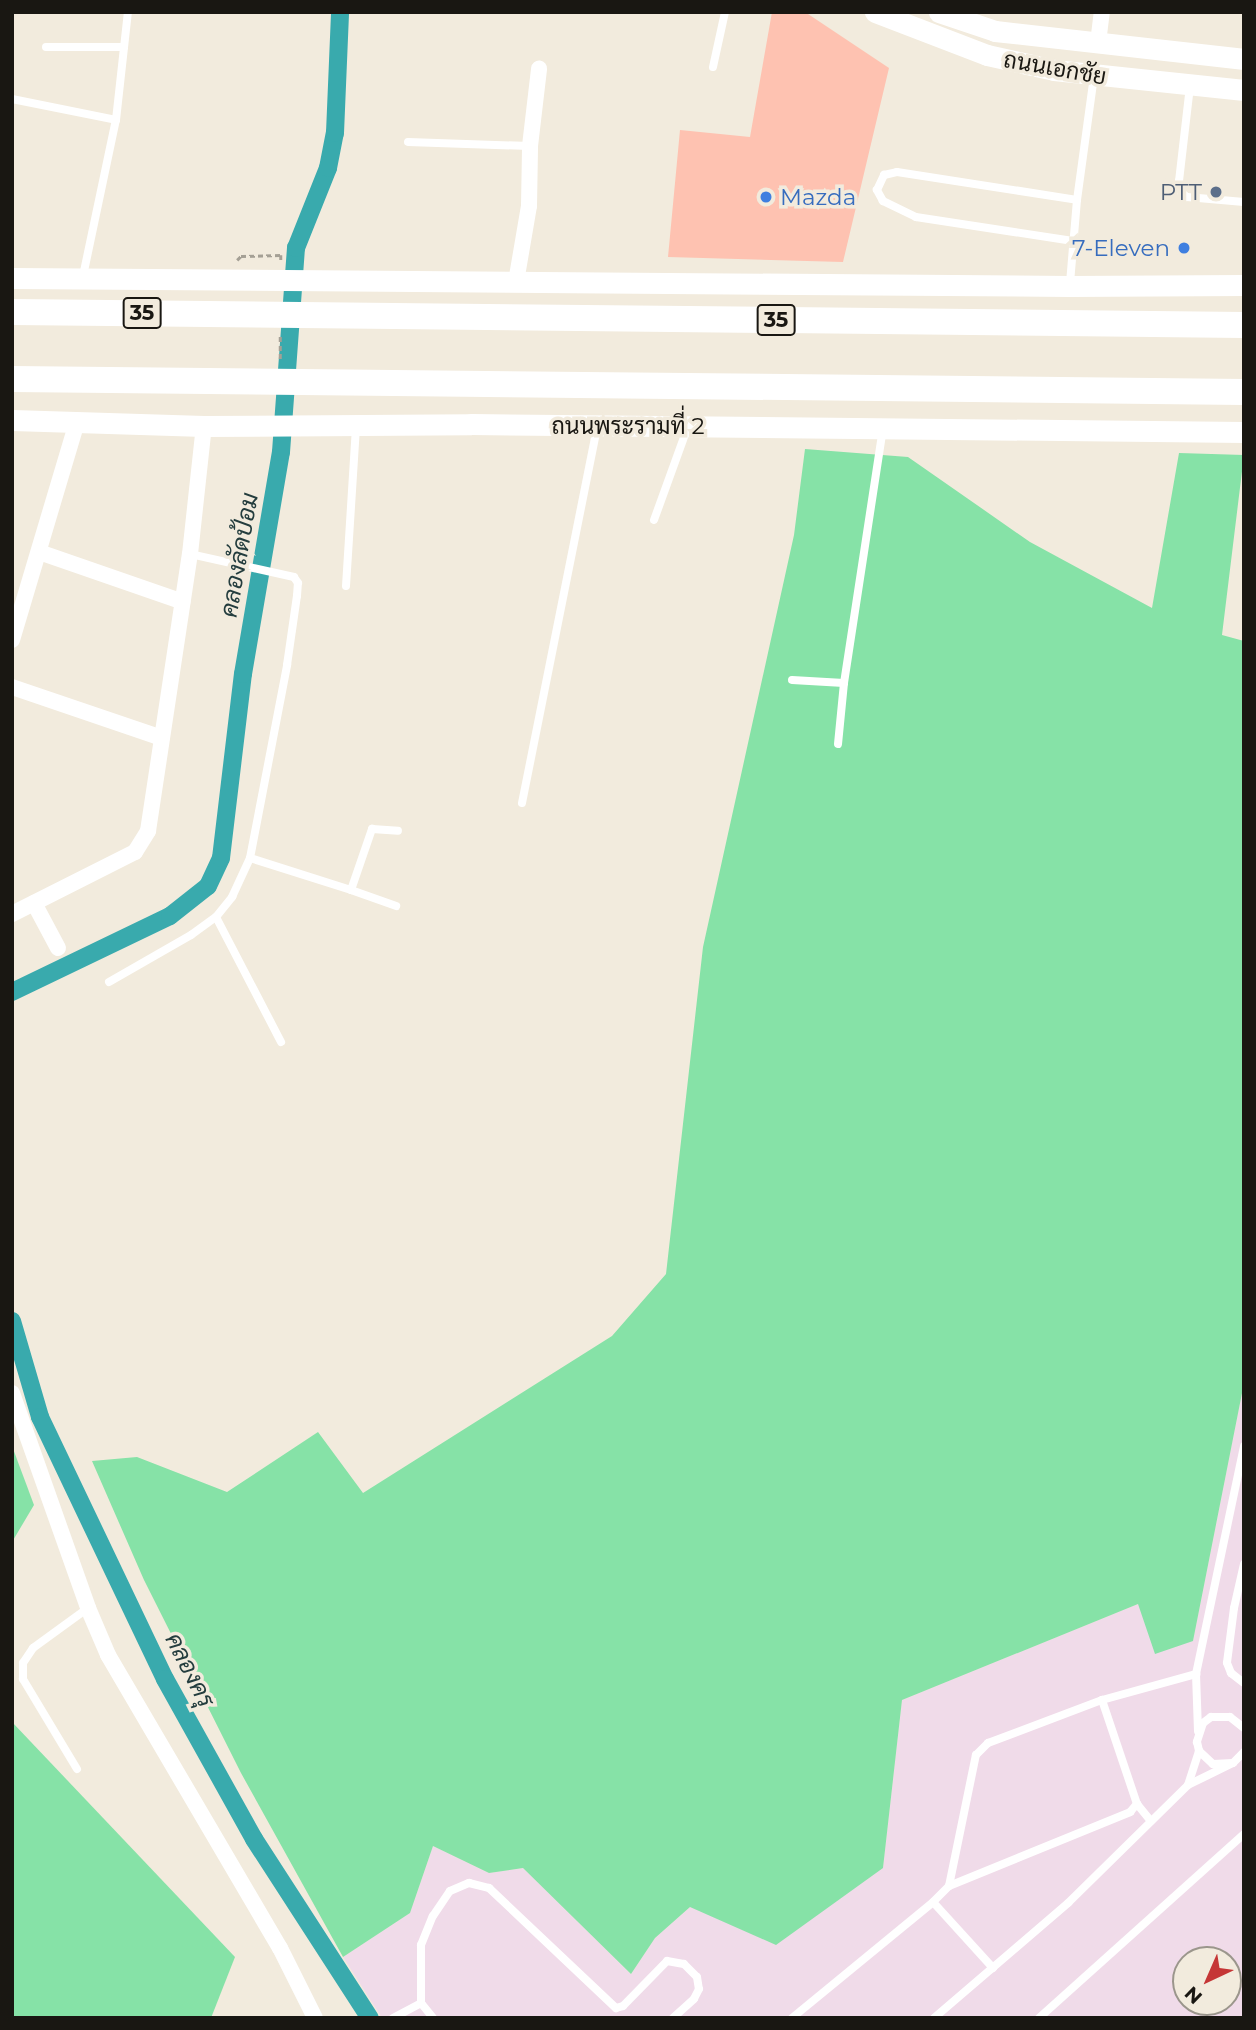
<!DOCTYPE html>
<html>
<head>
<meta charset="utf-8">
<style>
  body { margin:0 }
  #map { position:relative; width:1256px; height:2030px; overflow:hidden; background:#f2ebdd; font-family:Montserrat,Sarabun,sans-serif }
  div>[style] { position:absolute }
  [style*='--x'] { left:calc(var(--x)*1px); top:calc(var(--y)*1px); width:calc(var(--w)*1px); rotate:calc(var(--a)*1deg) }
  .commercial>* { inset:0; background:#f0dbe9 }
  .green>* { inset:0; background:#86e2a7 }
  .canal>* { height:18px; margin:-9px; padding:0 9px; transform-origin:9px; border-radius:9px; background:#39aaad }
  .building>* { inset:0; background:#fec2b1 }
  .path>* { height:2.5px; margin-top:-1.25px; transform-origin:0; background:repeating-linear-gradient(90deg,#a5a095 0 5px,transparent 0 8.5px) }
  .service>* { height:8px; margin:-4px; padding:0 4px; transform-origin:4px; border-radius:4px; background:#fff }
  .minor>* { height:16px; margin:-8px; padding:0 8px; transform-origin:8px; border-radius:8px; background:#fff }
  .secondary>* { height:21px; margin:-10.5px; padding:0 10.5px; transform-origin:10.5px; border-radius:10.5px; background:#fff }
  .trunk>* { height:26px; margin:-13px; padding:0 13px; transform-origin:13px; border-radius:13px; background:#fff }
  .dots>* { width:19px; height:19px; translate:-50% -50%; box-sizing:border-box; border:4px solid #f2ebdd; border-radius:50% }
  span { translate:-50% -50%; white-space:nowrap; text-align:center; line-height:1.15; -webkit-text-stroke:7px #f2ebdd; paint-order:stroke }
  .shield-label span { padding:2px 5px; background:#f2ebdd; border:2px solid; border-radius:5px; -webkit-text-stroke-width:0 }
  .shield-label { font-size:21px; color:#191712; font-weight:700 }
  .street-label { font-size:23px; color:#191712 }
  .service-label { font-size:23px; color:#4e5e75 }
  .right { translate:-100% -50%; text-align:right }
  .shop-label { font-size:23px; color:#366cbe }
  .left { translate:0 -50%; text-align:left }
  .water-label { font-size:24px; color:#243d3e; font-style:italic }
  .frame { position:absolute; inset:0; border:14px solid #191712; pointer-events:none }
  .north { position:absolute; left:1172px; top:1946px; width:70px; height:70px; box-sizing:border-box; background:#f2ebdd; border:2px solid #9b968c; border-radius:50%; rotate:224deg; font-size:19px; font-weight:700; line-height:28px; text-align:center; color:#191712 }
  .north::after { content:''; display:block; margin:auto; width:24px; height:32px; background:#c53636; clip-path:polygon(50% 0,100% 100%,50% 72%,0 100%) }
</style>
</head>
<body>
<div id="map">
  <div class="commercial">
    <div style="clip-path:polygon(evenodd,1244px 1383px,1244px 2018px,382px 2018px,343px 1957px,410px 1913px,433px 1846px,489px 1873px,523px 1868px,631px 1974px,655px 1938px,690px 1907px,883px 1868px,902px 1700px,1138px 1604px,1193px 1641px,1244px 1383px,1186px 1960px,1228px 1960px,1228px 2002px,1186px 2002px,1186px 1960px)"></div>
  </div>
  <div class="green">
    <div style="clip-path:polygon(805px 449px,908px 457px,1030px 542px,1152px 608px,1179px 453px,1244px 455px,1222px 635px,1244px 641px,1244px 1383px,1193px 1641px,1155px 1654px,1138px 1604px,902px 1700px,883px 1868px,776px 1945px,690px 1907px,655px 1938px,631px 1974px,523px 1868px,489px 1873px,433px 1846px,410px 1913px,343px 1957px,241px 1773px,144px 1580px,92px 1461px,137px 1457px,227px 1492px,318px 1432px,363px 1493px,612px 1336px,666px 1274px,703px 947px,794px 535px)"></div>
    <div style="clip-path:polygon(12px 1446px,34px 1505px,12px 1542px)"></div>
    <div style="clip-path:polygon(12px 1722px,235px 1957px,211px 2018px,12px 2018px)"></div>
  </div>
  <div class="canal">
    <div style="--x:12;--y:992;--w:175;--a:-25.7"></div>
    <div style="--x:170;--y:916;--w:48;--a:-38.3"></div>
    <div style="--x:208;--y:886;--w:31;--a:-65"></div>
    <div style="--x:221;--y:858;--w:185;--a:-83.2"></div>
    <div style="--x:243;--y:674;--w:225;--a:-80.3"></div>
    <div style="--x:281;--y:452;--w:205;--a:-85.8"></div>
    <div style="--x:296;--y:248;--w:86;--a:-68.2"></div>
    <div style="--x:328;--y:168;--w:36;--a:-79"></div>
    <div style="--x:335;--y:133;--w:121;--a:-87.6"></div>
    <div style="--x:12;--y:1321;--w:100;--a:73.7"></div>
    <div style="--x:40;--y:1417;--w:290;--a:64.5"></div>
    <div style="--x:165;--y:1679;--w:183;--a:60.9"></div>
    <div style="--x:254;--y:1839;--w:213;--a:57.1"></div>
  </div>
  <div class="building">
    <div style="clip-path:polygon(772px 12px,805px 12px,889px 68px,843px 262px,668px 257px,680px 130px,750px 137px)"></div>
  </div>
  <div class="path">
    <div style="--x:237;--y:260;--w:6;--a:-45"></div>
    <div style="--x:241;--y:256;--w:40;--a:-1.4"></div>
    <div style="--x:281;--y:255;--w:6;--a:90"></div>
    <div style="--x:280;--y:359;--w:25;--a:-90"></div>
  </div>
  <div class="service">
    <div style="--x:46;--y:47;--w:78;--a:0"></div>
    <div style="--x:713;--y:67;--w:56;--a:-77.7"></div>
    <div style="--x:1190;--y:86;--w:96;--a:96.6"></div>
    <div style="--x:1179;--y:181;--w:10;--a:84"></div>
    <div style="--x:1180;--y:191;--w:9;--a:41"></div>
    <div style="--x:1187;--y:197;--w:57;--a:5"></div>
    <div style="--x:12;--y:99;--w:106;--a:11.4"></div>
    <div style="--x:408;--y:142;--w:122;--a:1.9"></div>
    <div style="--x:1073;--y:241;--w:159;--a:-171.3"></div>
    <div style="--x:916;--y:217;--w:37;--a:-154"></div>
    <div style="--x:883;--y:201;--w:13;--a:-119"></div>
    <div style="--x:877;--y:190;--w:17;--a:-65"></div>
    <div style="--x:884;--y:175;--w:13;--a:-13"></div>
    <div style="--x:897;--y:172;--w:182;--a:8.8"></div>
    <div style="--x:83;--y:276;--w:159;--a:-78.1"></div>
    <div style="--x:116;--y:120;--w:109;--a:-83.7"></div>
    <div style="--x:1070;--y:283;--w:83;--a:-85.2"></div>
    <div style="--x:1077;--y:200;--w:125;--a:-82.2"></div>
    <div style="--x:654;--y:520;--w:97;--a:-70.1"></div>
    <div style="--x:346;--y:586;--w:161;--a:-86.4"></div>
    <div style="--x:792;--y:680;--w:52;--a:3.3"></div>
    <div style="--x:838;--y:744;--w:61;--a:-84.4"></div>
    <div style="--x:844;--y:683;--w:257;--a:-81.3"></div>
    <div style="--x:522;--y:803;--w:383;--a:-78.7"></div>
    <div style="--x:250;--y:858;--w:106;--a:17.6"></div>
    <div style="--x:351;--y:890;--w:65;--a:-71"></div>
    <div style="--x:372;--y:829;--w:26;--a:4"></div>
    <div style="--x:351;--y:890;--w:48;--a:19.6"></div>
    <div style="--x:216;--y:917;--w:141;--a:62.5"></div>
    <div style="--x:109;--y:982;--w:95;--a:-29.8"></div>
    <div style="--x:191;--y:935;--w:31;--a:-36"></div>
    <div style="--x:216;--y:917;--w:26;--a:-51"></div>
    <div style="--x:232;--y:897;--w:43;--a:-65.2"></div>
    <div style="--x:250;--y:858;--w:197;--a:-79.1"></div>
    <div style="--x:287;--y:665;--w:70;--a:-81.8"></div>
    <div style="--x:297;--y:596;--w:13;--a:-86"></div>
    <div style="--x:298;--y:583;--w:7;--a:-124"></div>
    <div style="--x:294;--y:577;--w:107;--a:-167.5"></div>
    <div style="--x:1244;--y:1564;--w:45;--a:102.8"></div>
    <div style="--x:1234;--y:1608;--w:55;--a:97.3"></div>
    <div style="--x:1227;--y:1663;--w:11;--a:68"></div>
    <div style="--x:1231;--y:1673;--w:16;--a:38"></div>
    <div style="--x:1244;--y:1728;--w:18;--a:-142"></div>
    <div style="--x:1230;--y:1717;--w:19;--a:180"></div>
    <div style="--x:1211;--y:1717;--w:10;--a:143"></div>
    <div style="--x:1203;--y:1723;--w:20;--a:108"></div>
    <div style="--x:1197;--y:1742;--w:9;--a:77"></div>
    <div style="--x:1199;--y:1751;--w:19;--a:43"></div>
    <div style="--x:1213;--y:1764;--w:20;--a:-3"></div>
    <div style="--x:1233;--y:1763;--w:16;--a:-45"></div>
    <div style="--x:1198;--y:1731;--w:57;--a:-92"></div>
    <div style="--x:1196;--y:1674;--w:233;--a:-78.1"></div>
    <div style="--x:77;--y:1769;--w:105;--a:-121"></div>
    <div style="--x:23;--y:1679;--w:16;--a:-90"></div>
    <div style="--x:23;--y:1663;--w:18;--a:-56"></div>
    <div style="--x:33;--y:1648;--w:68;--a:-36"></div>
    <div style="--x:1188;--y:1785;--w:36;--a:-72"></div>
    <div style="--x:1137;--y:1804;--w:22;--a:51"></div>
    <div style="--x:949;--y:1886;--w:196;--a:-22.2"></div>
    <div style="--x:1130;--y:1812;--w:11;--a:-49"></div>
    <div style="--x:1137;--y:1804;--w:110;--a:-108.6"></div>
    <div style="--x:993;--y:1968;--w:89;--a:-132.3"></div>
    <div style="--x:933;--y:1902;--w:23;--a:-45"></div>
    <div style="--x:949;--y:1886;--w:134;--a:-78.4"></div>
    <div style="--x:976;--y:1755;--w:17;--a:-45"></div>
    <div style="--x:988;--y:1743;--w:122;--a:-20.7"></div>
    <div style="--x:1102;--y:1700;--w:98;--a:-15.5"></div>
    <div style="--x:421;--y:2003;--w:58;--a:-90"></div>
    <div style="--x:421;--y:1945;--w:31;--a:-68"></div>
    <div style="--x:433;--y:1916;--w:30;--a:-56"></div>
    <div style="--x:450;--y:1891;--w:21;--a:-23"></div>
    <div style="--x:469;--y:1883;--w:21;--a:14"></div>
    <div style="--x:489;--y:1888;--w:175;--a:43.4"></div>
    <div style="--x:616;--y:2008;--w:7;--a:-16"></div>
    <div style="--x:623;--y:2006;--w:63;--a:-45.6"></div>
    <div style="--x:667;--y:1961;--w:17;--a:10"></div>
    <div style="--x:684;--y:1964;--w:18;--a:45"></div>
    <div style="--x:697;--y:1977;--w:12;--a:81"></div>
    <div style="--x:699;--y:1989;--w:11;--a:117"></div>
    <div style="--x:694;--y:1999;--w:28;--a:138"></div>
    <div style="--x:393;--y:2018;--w:32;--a:-28"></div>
    <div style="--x:421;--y:2003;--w:19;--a:51"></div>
    <div style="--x:792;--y:2018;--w:183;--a:-39.4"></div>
    <div style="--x:934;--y:2018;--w:177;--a:-40.6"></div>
    <div style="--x:1068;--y:1903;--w:168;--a:-44.5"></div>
    <div style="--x:1188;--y:1785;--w:50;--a:-26.1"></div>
    <div style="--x:1039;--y:2018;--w:275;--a:-41.9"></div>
  </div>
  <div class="minor">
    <div style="--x:1098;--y:43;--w:31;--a:-83"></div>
    <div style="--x:516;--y:282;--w:77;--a:-80.3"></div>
    <div style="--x:529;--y:206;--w:60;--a:-89"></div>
    <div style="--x:530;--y:146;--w:78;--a:-83.3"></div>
    <div style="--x:39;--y:552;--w:152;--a:19.1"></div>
    <div style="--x:12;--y:640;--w:227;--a:-73.4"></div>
    <div style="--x:12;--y:687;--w:158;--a:18.8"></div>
    <div style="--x:34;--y:903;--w:51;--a:61.9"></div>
    <div style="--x:12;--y:914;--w:138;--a:-26.8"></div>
    <div style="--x:135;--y:852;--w:25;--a:-58"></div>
    <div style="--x:148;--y:831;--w:280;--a:-81.4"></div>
    <div style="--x:190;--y:554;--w:129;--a:-83.8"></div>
    <div style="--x:12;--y:1393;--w:228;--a:70.5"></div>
    <div style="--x:88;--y:1608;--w:51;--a:66.9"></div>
    <div style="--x:108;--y:1655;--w:340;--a:59.6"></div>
    <div style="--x:280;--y:1948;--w:78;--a:63.4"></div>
  </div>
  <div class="secondary">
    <div style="--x:875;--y:12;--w:120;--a:21"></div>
    <div style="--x:987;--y:55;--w:69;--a:12.6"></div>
    <div style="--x:1054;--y:70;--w:191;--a:6"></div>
    <div style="--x:939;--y:12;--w:59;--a:18.7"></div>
    <div style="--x:995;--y:31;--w:251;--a:6.4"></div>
    <div style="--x:12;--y:278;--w:1058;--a:0.43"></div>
    <div style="--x:1070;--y:286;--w:174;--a:-0.3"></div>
    <div style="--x:12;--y:420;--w:192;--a:1.8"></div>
    <div style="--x:204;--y:426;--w:267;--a:-0.4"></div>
    <div style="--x:471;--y:424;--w:773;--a:0.59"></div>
  </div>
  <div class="trunk">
    <div style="--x:12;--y:312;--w:1232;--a:0.6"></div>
    <div style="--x:12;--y:379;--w:1232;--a:0.6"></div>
  </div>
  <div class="dots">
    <div style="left:1216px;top:192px;background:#5c6f8a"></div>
    <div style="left:766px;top:197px;background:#3f7fe0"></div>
    <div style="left:1184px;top:248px;background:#3f7fe0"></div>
  </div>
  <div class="shield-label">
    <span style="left:142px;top:313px">35</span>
    <span style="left:776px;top:320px">35</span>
  </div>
  <div class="street-label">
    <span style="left:1055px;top:68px;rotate:10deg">ถนนเอกชัย</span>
    <span style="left:628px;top:426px">ถนนพระรามที่ 2</span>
  </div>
  <div class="service-label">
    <span class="right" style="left:1202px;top:192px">PTT</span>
  </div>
  <div class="shop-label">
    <span class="left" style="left:780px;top:197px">Mazda</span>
    <span class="right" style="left:1170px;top:248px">7-Eleven</span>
  </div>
  <div class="water-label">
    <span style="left:239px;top:555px;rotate:-80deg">คลองลัดป้อม</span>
    <span style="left:190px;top:1670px;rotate:63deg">คลองครุ</span>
  </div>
  <div class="frame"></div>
  <div class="north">N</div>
</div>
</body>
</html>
